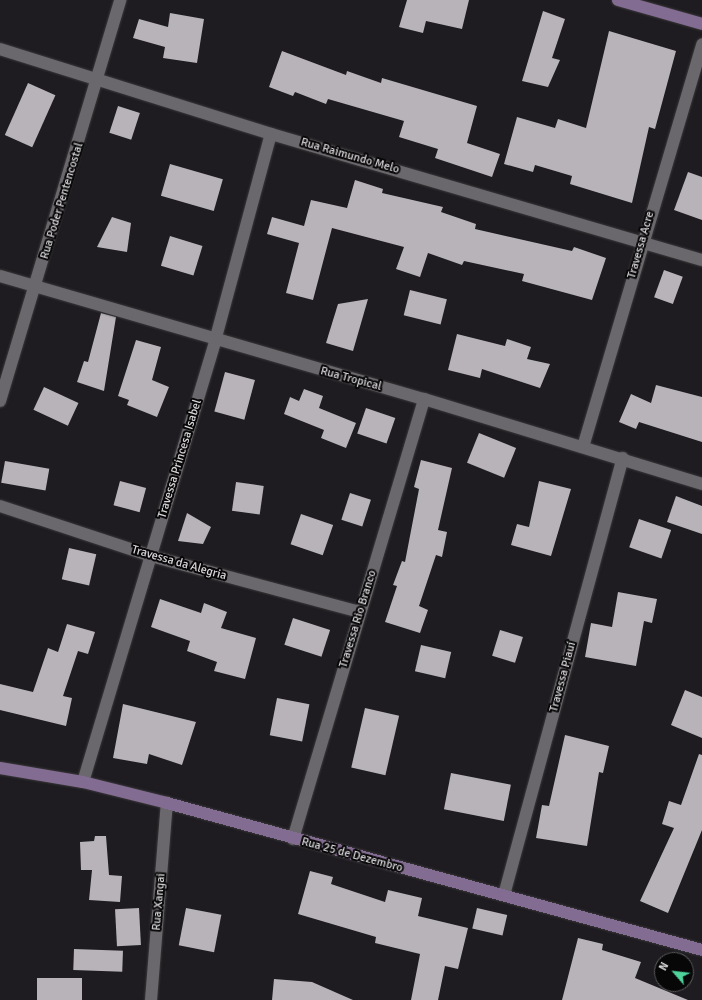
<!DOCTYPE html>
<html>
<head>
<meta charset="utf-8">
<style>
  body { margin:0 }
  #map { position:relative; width:702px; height:1000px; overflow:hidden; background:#1e1c20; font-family:Signika,sans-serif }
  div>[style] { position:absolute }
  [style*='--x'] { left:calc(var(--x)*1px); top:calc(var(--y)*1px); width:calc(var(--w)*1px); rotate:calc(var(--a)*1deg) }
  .building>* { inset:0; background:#b7b3b9; transform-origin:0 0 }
  .roads { filter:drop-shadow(0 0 1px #3a383b) drop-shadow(0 0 1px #3a383b) }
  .street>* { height:12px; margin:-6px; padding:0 6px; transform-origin:6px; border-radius:6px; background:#6b686d }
  .secondary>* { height:12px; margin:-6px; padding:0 6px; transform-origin:6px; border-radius:6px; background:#836c91 }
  span { translate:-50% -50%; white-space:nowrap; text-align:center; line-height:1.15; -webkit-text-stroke:4px #080708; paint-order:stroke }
  .street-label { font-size:12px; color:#d8d6d9 }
  .north { position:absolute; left:654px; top:952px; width:40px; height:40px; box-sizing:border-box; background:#080708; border:1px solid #5b5a5c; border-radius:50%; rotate:298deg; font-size:11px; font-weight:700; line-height:16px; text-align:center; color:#d8d6d9 }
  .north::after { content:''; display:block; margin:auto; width:14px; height:18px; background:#4ed39a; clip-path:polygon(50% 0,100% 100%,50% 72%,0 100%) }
</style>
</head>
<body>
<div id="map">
  <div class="building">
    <div style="clip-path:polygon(407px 0,469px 0,462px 29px,426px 21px,423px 33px,399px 27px)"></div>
    <div style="clip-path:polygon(543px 11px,565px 19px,552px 58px,560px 60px,548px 87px,522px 81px)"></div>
    <div style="clip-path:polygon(170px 13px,204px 19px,197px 63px,163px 58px,165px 47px,133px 38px,139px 19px,168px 27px)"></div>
    <div style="clip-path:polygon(609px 31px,676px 51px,655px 129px,649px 127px,632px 203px,570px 184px,572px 176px,535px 165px,533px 172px,504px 164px,517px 117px,555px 128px,558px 119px,586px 128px)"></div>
    <div style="clip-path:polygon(282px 51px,346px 75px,347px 71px,381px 83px,382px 78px,477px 106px,467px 143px,500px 154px,492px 177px,435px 158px,438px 149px,399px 137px,404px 121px,328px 99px,326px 104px,295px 92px,293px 96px,269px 87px)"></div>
    <div style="left:28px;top:83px;width:30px;height:57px;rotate:24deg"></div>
    <div style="left:118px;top:106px;width:23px;height:28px;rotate:18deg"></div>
    <div style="left:170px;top:164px;width:55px;height:33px;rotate:16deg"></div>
    <div style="clip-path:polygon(688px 172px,702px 177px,702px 220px,674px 210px)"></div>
    <div style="clip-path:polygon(355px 180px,383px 189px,382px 193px,443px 207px,441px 212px,476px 224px,475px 229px,572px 251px,574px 247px,606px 258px,592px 300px,522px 281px,524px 274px,464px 261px,462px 265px,428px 253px,420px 277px,396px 269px,404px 247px,332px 228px,313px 300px,286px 293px,299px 243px,267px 234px,272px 217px,304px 226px,311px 200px,347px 208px)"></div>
    <div style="clip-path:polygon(112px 217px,131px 223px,127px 252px,97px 247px)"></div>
    <div style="left:170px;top:236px;width:34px;height:31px;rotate:17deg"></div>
    <div style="left:664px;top:270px;width:20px;height:29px;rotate:20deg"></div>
    <div style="left:410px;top:290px;width:38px;height:26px;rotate:14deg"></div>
    <div style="clip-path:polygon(368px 299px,353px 351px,326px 343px,338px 304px)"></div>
    <div style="clip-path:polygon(101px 313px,116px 317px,104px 391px,77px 382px,84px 361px,88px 362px)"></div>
    <div style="clip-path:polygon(457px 334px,505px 346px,507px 339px,531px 347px,527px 359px,550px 364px,540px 388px,482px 369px,480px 378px,448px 370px)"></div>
    <div style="clip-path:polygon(136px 340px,161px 347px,152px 380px,169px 387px,157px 417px,127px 405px,129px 400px,118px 396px)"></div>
    <div style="left:225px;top:372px;width:31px;height:41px;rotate:15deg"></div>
    <div style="clip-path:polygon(656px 385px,702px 397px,702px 442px,639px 422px,636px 429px,619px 422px,631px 394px,651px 403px)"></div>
    <div style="left:44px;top:387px;width:38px;height:25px;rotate:25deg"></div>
    <div style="clip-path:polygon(304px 389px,323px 396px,319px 408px,356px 423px,346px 448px,321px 438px,324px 430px,284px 414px,290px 397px,299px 401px)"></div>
    <div style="left:366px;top:408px;width:31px;height:27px;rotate:19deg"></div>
    <div style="left:479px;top:433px;width:40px;height:32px;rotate:22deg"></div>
    <div style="clip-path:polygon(421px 460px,452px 468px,438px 530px,447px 532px,442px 557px,436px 555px,419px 606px,428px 610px,420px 633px,385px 622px,397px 586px,393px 585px,402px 561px,405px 562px,419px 489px,414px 487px)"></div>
    <div style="left:5px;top:461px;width:45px;height:22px;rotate:10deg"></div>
    <div style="left:120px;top:481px;width:27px;height:25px;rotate:15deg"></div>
    <div style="clip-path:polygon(539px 481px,571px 489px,551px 556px,511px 545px,517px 524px,529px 527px)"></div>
    <div style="left:236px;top:482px;width:28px;height:29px;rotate:8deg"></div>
    <div style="left:350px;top:493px;width:22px;height:28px;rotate:18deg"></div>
    <div style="clip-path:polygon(676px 496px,702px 506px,702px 534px,667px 522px)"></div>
    <div style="clip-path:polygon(187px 513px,211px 527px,203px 544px,178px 541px)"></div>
    <div style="left:301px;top:514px;width:34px;height:32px;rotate:19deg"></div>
    <div style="left:639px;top:519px;width:34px;height:30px;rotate:19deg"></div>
    <div style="left:69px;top:548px;width:28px;height:32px;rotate:13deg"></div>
    <div style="clip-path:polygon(618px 592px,657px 599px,652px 623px,644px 621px,636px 666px,585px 657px,591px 623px,612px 627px)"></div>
    <div style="clip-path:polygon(160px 599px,201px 613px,204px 603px,227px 612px,221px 628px,256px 638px,245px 679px,214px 671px,217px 662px,187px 651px,190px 641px,151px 627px)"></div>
    <div style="left:293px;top:618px;width:39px;height:28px;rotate:18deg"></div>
    <div style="clip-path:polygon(67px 624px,95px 632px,88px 654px,78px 651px,63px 696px,72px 698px,66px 726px,0 710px,0 684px,33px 692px,48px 648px,58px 652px)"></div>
    <div style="left:500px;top:630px;width:24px;height:27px;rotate:17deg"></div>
    <div style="left:421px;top:645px;width:31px;height:27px;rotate:13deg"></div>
    <div style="clip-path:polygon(685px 690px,702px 697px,702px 738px,671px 725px)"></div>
    <div style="left:277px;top:698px;width:33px;height:38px;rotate:11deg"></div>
    <div style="clip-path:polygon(123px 704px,196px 722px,182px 765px,149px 754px,147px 764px,113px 758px)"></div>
    <div style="left:365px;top:708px;width:35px;height:61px;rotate:13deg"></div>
    <div style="clip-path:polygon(565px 735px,609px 746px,603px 773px,599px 772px,587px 846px,536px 838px,542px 805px,549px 806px)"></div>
    <div style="clip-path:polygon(699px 754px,702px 755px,702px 830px,668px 913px,640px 901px,674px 828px,662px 824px,669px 801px,681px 805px)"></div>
    <div style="left:451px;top:773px;width:61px;height:37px;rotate:11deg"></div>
    <div style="clip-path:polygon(95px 836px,106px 836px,109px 875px,122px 876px,120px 902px,89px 900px,92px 870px,81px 870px,80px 842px,94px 841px)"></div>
    <div style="clip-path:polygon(310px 871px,333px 877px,331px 884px,385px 902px,388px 890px,422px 898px,418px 916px,468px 928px,458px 969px,445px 966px,438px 1000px,411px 1000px,420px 954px,375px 943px,376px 937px,298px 914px)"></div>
    <div style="left:139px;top:908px;width:37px;height:24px;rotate:87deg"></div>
    <div style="left:186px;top:908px;width:36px;height:38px;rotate:11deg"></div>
    <div style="left:477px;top:908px;width:31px;height:21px;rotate:13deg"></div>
    <div style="clip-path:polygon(578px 938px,603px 944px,602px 950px,641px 962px,635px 978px,688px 1000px,562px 1000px)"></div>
    <div style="left:74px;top:949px;width:49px;height:21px;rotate:2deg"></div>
    <div style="left:82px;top:978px;width:22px;height:45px;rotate:90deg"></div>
    <div style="clip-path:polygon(274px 979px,312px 982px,353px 1000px,272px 1000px)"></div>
  </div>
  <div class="roads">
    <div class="street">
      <div style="--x:0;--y:49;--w:284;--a:17.4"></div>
      <div style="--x:271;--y:134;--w:449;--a:16.3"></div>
      <div style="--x:0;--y:276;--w:441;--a:16.2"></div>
      <div style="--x:424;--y:399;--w:291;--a:17"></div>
      <div style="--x:0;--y:401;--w:419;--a:-73.3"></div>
      <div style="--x:583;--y:447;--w:420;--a:-73.5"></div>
      <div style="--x:0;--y:506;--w:159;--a:18.3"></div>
      <div style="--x:151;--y:556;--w:216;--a:15"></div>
      <div style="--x:83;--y:782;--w:460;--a:-73.3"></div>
      <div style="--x:215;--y:341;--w:214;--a:-74.9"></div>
      <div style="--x:293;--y:839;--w:459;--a:-73.4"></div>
      <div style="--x:504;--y:895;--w:453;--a:-74.8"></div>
      <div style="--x:151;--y:1000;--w:198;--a:-85.4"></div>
    </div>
    <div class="secondary">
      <div style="--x:618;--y:0;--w:87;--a:15.9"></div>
      <div style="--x:0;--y:768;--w:84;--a:9.6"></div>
      <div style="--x:83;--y:782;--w:87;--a:14"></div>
      <div style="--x:167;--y:803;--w:555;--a:15.36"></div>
    </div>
  </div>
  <div class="street-label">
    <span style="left:350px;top:156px;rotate:16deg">Rua Raimundo Melo</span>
    <span style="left:62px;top:201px;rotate:-73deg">Rua Poder Pentencostal</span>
    <span style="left:641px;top:245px;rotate:-74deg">Travessa Acre</span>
    <span style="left:351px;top:379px;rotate:15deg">Rua Tropical</span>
    <span style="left:180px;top:459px;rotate:-73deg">Travessa Princesa Isabel</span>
    <span style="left:179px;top:563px;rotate:16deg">Travessa da Alegria</span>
    <span style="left:358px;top:619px;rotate:-73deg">Travessa Rio Branco</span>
    <span style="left:563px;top:677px;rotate:-75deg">Travessa Piauí</span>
    <span style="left:352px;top:855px;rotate:15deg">Rua 25 de Dezembro</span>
    <span style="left:159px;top:902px;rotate:-85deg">Rua Xangai</span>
  </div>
  <div class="north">N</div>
</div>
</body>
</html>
